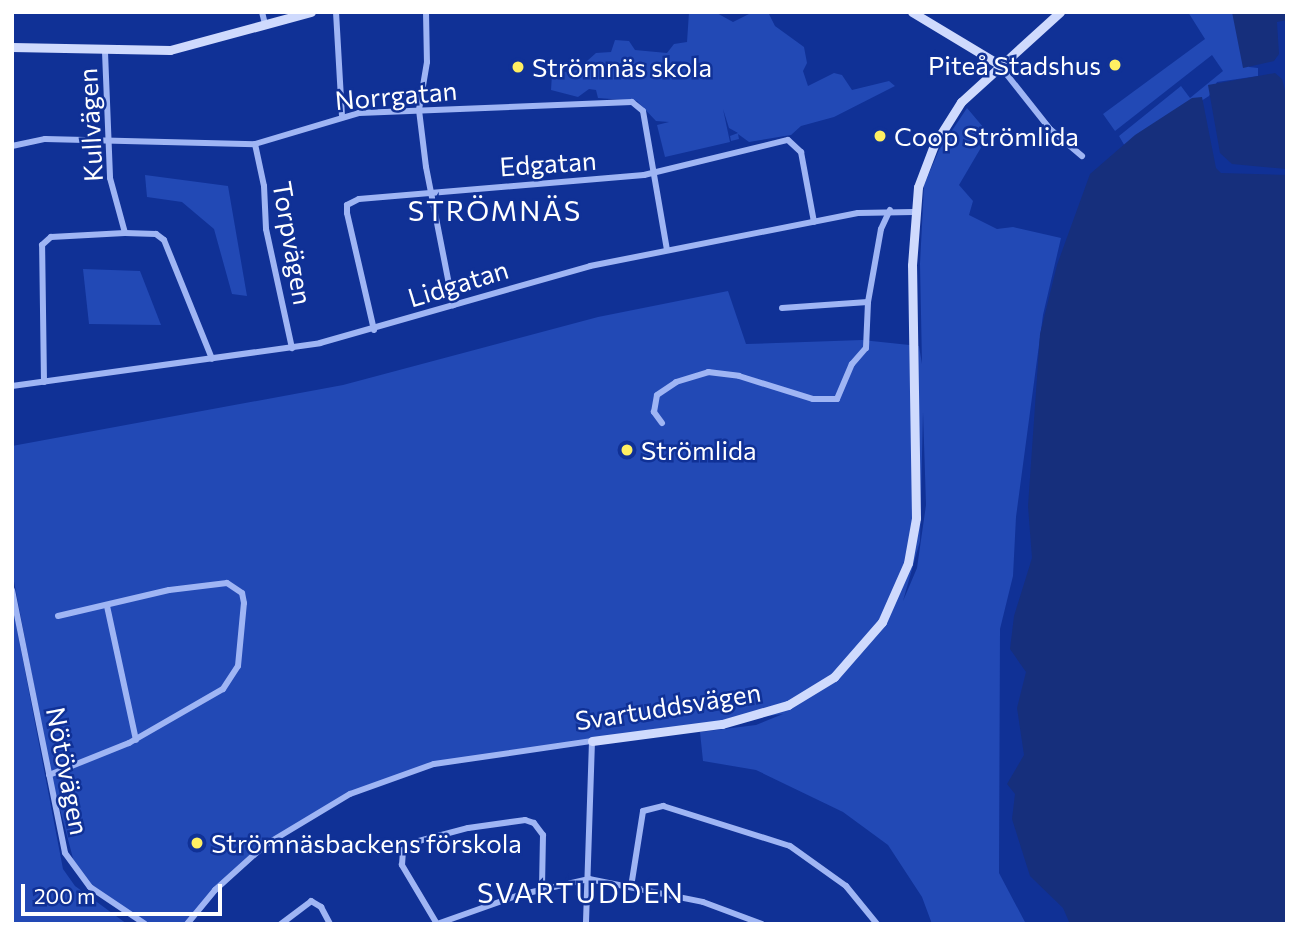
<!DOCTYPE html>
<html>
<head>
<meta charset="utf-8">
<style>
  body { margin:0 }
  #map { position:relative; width:1299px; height:936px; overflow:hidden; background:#103196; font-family:Commissioner,sans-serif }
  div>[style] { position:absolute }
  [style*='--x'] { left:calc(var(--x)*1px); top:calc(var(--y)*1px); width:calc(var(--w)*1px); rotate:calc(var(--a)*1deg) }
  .green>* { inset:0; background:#2249b5 }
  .water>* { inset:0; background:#162f7c }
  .street>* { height:6px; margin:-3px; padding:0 3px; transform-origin:3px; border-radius:3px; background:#9fb5f4 }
  .secondary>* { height:9px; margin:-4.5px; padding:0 4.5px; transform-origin:4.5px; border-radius:4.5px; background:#cfdafd }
  .dots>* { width:19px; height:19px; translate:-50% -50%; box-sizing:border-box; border:4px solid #103196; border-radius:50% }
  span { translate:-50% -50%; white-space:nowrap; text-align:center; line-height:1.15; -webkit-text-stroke:5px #103196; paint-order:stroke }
  .poi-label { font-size:26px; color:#fff }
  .right { translate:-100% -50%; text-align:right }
  .left { translate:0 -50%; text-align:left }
  .street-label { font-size:26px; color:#fff }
  .neighbourhood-label { font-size:28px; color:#fff; letter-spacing:2px }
  .frame { position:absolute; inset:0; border:14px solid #fff; pointer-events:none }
  .scale { position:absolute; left:21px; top:884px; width:201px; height:32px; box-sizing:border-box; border:4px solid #fff; border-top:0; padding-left:9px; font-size:21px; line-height:24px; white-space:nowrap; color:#fff; -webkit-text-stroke:5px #103196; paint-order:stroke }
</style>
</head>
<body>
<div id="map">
  <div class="green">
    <div style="clip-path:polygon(689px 12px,715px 12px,733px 22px,753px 12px,768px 12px,775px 26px,804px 47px,807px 63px,803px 71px,808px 86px,834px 73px,842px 75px,852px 90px,889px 81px,895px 86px,834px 117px,801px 126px,791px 135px,749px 142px,738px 134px,739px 139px,731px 141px,730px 136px,738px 133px,729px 128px,723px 109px,730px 142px,665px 157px,657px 125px,669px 122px,656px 121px,637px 101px,598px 98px,596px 90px,589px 89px,578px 97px,551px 90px,552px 74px,577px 70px,596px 53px,611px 52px,615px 40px,629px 41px,635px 50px,667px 53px,674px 44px,687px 42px)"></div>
    <div style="clip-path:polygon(1188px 12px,1238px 12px,1249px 67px,1258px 68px,1258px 76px,1217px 82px,1209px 96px,1126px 148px,1119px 136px,1181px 86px,1190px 98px,1223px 71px,1212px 55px,1115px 131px,1103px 114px,1205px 39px)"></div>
    <div style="clip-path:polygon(evenodd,967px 108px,989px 134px,959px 185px,973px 201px,969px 215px,997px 229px,1013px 227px,1061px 238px,1043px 315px,1016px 517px,1013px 576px,1000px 629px,999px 873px,1026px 924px,932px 924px,922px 897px,888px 845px,843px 812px,756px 770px,703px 761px,700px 732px,756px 725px,783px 714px,460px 758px,368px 785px,290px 828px,222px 886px,191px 924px,145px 924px,93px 887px,75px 866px,51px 775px,12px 571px,12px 446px,343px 385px,598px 317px,728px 291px,746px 344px,862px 340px,919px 346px,922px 364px,920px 264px,924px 185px,939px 150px,967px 108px,923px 412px,926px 505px,917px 568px,903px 601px,920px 541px,923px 412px)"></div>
    <div style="clip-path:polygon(145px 175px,228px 186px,247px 296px,232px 294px,214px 229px,182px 202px,147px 197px)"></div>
    <div style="clip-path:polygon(83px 269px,140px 271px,161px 325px,89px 324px)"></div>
    <div style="clip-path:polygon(12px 603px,63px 869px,75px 886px,127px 924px,12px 924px)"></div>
  </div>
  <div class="water">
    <div style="clip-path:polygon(1232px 12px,1287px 12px,1287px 20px,1277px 22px,1279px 54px,1274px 61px,1243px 68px)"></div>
    <div style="clip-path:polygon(1275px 73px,1282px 79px,1287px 99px,1287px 169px,1232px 164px,1220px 153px,1208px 85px)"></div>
    <div style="clip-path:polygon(1202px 97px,1216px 168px,1221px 173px,1287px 175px,1287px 924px,1070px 924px,1063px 908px,1030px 876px,1012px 819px,1015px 794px,1007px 784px,1024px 755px,1017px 708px,1026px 672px,1010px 649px,1014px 616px,1032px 558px,1028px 506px,1040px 334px,1057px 265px,1090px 174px,1135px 135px,1192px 98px)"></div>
  </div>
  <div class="street">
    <div style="--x:262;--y:12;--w:12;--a:76"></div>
    <div style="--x:336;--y:12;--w:103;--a:86.7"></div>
    <div style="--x:426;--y:12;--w:50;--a:88.9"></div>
    <div style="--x:427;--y:62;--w:49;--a:99.5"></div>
    <div style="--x:419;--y:110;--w:57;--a:83"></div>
    <div style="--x:426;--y:167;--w:141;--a:78.9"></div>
    <div style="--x:105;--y:52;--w:126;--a:87.7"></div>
    <div style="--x:110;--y:178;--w:57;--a:74.7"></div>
    <div style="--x:125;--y:233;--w:31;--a:2"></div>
    <div style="--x:156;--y:234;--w:10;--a:37"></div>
    <div style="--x:164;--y:240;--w:128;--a:68"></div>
    <div style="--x:1000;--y:66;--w:80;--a:51.6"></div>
    <div style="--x:1050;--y:129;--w:42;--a:40.2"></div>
    <div style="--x:255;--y:144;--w:43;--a:77.9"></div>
    <div style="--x:264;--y:186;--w:43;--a:87.3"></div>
    <div style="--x:266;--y:229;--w:122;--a:77.7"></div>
    <div style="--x:12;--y:146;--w:34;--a:-12"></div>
    <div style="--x:45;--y:139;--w:210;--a:1.4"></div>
    <div style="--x:255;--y:144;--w:109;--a:-16.6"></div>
    <div style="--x:359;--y:113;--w:273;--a:-2.3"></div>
    <div style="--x:632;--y:102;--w:14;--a:39"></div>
    <div style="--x:643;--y:111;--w:141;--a:80.2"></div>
    <div style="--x:782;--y:308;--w:86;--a:-4"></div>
    <div style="--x:868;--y:302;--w:74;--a:-79.9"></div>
    <div style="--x:881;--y:229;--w:21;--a:-65"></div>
    <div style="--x:374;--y:330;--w:120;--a:-103"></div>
    <div style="--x:347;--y:213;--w:8;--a:-90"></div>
    <div style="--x:347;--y:205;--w:13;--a:-27"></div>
    <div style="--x:359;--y:199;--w:286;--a:-4.8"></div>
    <div style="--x:644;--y:175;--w:148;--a:-13.7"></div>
    <div style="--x:788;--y:140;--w:18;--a:43"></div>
    <div style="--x:801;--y:152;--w:71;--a:79.5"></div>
    <div style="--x:44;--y:382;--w:137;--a:-90.8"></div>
    <div style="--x:42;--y:245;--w:12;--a:-42"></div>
    <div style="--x:51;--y:237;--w:74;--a:-3.1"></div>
    <div style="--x:12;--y:386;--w:311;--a:-7.9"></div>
    <div style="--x:320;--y:343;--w:281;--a:-15.9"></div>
    <div style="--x:590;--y:266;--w:273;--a:-11.2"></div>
    <div style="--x:858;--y:213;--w:55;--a:-1"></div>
    <div style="--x:662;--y:423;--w:14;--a:-126"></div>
    <div style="--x:654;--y:412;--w:17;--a:-80"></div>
    <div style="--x:657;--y:395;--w:23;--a:-34"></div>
    <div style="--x:676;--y:382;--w:34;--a:-17"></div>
    <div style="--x:708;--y:372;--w:31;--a:7"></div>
    <div style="--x:739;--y:376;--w:77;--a:17.3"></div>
    <div style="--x:813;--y:399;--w:24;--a:0"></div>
    <div style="--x:837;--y:399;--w:38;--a:-67"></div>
    <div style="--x:852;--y:364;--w:21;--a:-49"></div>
    <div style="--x:866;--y:348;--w:46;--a:-87.5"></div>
    <div style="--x:12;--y:590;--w:268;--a:78.6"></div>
    <div style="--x:65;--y:853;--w:42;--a:53.7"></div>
    <div style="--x:90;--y:887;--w:66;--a:33.9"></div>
    <div style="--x:107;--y:606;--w:137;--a:77.8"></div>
    <div style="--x:49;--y:775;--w:86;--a:-21.8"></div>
    <div style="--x:129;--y:743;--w:108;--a:-29.9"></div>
    <div style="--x:223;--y:689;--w:27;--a:-57"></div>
    <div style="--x:238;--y:666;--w:63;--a:-84.6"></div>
    <div style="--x:244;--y:603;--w:10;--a:-101"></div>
    <div style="--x:242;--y:593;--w:18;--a:-146"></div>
    <div style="--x:227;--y:583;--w:58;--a:173.1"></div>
    <div style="--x:169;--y:590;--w:114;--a:166.8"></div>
    <div style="--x:631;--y:887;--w:77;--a:-81"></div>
    <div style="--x:643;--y:811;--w:21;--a:-14"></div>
    <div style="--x:663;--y:806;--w:133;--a:17.5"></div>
    <div style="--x:790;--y:846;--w:69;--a:35.5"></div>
    <div style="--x:846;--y:886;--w:49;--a:50.8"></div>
    <div style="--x:187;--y:924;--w:44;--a:-50.5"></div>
    <div style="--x:215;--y:890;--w:67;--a:-42"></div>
    <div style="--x:265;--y:845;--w:99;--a:-31"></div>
    <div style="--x:350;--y:794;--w:89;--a:-19.7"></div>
    <div style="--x:434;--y:764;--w:160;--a:-8.3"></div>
    <div style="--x:592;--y:741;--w:183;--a:91.9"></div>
    <div style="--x:281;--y:924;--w:38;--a:-37"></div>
    <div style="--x:311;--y:901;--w:12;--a:31"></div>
    <div style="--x:321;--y:907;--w:19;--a:62"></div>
    <div style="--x:437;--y:924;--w:87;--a:-19.5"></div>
    <div style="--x:519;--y:895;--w:72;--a:-12.9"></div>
    <div style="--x:589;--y:879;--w:116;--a:11.4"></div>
    <div style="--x:703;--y:902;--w:63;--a:20.4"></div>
    <div style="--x:437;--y:924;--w:69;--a:-120.7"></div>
    <div style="--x:402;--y:865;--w:15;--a:-86"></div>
    <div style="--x:403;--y:850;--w:14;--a:-34"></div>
    <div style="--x:415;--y:842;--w:55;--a:-14.8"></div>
    <div style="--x:468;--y:828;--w:58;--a:-8"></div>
    <div style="--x:525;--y:820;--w:9;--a:18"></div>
    <div style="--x:534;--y:823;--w:15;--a:53"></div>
    <div style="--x:543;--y:835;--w:54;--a:91.1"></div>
  </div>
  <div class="secondary">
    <div style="--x:912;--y:12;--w:103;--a:31.1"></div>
    <div style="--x:12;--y:47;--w:158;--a:1.1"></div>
    <div style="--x:170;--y:50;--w:146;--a:-15.1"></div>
    <div style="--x:592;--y:741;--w:131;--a:-7.5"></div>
    <div style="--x:722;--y:724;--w:69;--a:-16.1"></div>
    <div style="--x:788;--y:705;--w:54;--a:-31.3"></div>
    <div style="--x:834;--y:677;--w:73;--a:-48.9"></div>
    <div style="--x:882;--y:622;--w:64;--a:-66.2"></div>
    <div style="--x:908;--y:563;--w:46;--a:-79.9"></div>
    <div style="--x:916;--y:518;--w:253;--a:-90.9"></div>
    <div style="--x:912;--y:265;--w:78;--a:-85.6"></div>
    <div style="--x:918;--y:187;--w:45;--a:-69.1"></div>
    <div style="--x:934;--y:145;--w:51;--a:-57.9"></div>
    <div style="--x:961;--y:102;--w:134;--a:-42.3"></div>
  </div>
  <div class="dots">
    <div style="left:1115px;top:65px;background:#ffef62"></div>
    <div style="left:518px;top:67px;background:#ffef62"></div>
    <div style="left:880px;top:136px;background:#ffef62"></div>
    <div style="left:627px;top:450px;background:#ffef62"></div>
    <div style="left:197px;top:843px;background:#ffef62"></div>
  </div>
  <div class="poi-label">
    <span class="right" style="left:1101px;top:65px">Piteå Stadshus</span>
    <span class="left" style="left:532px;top:67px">Strömnäs skola</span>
    <span class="left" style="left:894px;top:136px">Coop Strömlida</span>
    <span class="left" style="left:641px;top:450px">Strömlida</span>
    <span class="left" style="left:211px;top:843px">Strömnäsbackens förskola</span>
  </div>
  <div class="street-label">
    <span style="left:396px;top:95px;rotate:-5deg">Norrgatan</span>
    <span style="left:90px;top:125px;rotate:-93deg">Kullvägen</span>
    <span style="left:548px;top:163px;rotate:-4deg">Edgatan</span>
    <span style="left:293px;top:243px;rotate:80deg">Torpvägen</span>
    <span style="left:458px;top:283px;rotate:-17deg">Lidgatan</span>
    <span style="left:668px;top:706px;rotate:-9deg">Svartuddsvägen</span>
    <span style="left:68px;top:771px;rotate:79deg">Nötövägen</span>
  </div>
  <div class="neighbourhood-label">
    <span style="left:495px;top:210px">STRÖMNÄS</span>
    <span style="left:581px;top:892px">SVARTUDDEN</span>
  </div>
  <div class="frame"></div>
  <div class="scale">200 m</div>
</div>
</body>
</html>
